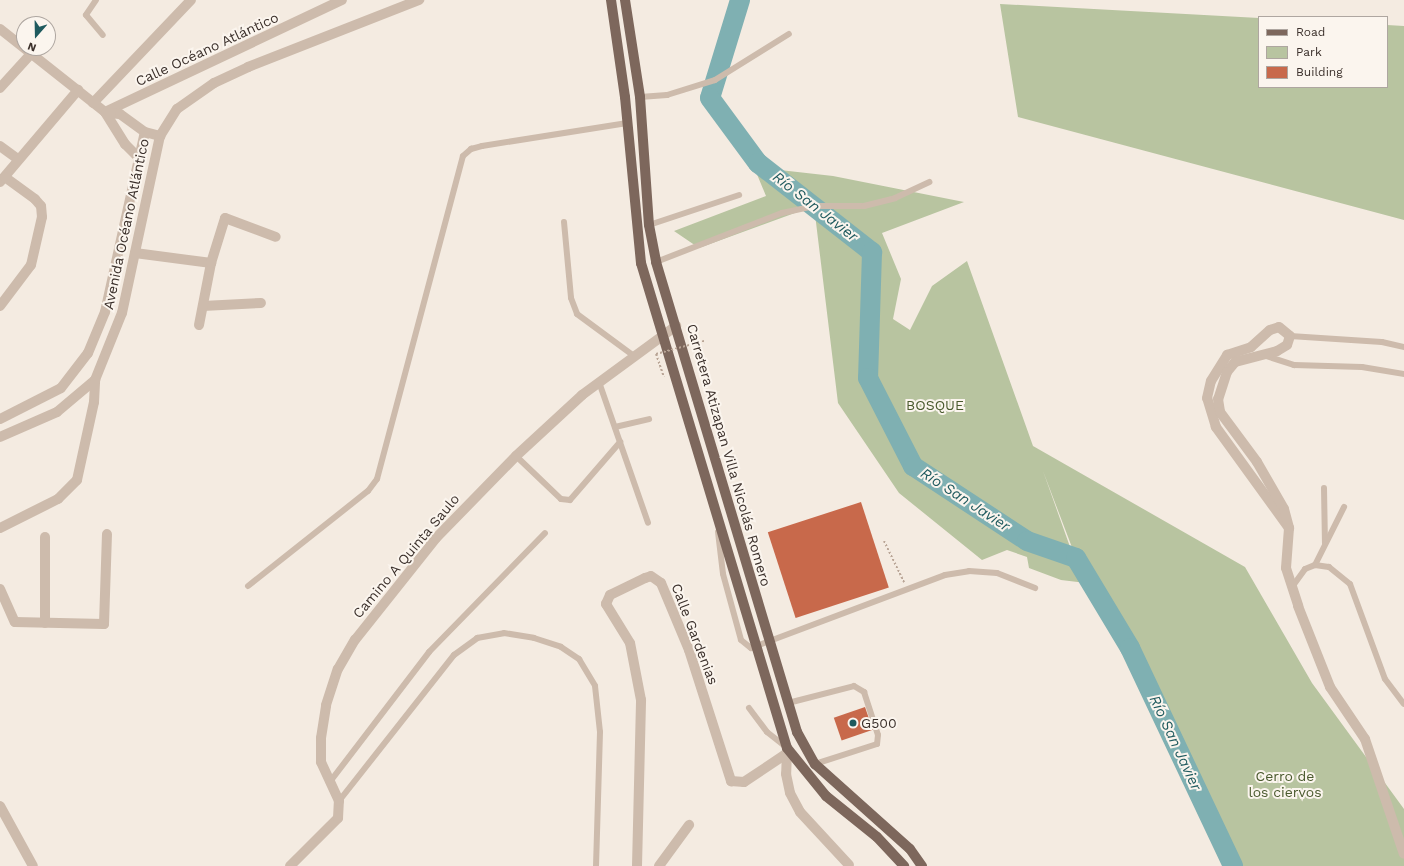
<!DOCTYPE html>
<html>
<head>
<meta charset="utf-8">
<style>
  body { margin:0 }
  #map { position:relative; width:1404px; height:866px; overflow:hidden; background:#f4ebe1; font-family:"Work Sans",sans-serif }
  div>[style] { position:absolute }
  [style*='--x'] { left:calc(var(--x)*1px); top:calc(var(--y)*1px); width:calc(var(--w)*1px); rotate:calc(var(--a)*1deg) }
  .green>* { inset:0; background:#b8c4a0 }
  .river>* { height:20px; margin:-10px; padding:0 10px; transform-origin:10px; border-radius:10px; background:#7fb0b2 }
  .building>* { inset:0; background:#c8694b; transform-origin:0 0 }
  .path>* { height:2px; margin-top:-1px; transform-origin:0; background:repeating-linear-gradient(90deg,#b9a596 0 2px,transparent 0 4px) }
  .lane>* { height:6px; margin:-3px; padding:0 3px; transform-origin:3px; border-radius:3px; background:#cdbbac }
  .street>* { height:10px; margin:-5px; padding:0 5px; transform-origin:5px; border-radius:5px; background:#cdbbac }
  .primary>* { height:10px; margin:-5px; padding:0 5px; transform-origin:5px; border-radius:5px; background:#7d675c }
  .path-bridge>* { height:2px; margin-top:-1px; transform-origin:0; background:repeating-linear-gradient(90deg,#b9a596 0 2px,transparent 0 4px) }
  .dots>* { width:11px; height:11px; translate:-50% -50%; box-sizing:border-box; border:2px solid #fbf5ee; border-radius:50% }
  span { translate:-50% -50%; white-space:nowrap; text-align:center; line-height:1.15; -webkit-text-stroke:4px #fbf5ee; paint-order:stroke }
  .street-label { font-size:14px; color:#3b302b }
  .park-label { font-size:14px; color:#4a5a2e }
  .poi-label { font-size:14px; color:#3b302b }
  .left { translate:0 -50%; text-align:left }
  .water-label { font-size:15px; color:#1f5a5e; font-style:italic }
  .legend { position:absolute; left:1258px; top:16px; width:130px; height:72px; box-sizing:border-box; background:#fbf5ee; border:1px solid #aea6a0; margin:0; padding:5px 7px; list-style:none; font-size:12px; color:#3b302b }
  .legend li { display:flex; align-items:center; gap:8px; height:20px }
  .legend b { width:20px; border:1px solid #aea6a0 }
  .north { position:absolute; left:16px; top:16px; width:40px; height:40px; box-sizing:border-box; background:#fbf5ee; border:1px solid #aea6a0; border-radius:50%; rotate:200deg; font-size:11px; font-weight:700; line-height:16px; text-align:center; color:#3b302b }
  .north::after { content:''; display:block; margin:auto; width:14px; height:18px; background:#1f5a5e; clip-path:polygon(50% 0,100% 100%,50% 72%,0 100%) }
</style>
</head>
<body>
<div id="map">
  <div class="green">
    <div style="clip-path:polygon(1000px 4px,1259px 18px,1259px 87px,1387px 87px,1387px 25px,1404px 26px,1404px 220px,1018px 117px)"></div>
    <div style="clip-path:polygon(754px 167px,833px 176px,964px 202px,882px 233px,901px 279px,893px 319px,910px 330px,932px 286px,967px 261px,1033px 446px,1245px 567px,1312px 683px,1404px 809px,1404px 866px,1233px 866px,1130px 648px,1076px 558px,1043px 471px,1074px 558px,1086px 583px,1061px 580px,1029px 568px,1027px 557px,1007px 550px,982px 560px,899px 493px,838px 403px,814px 206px,699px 248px,674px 231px,766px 196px)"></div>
  </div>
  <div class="river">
    <div style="--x:740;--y:0;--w:102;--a:107"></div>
    <div style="--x:710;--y:98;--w:81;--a:53.6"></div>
    <div style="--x:758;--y:163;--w:145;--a:38"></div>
    <div style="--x:872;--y:252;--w:126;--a:91.8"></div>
    <div style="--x:868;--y:378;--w:99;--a:62.9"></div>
    <div style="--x:913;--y:466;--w:136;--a:33.3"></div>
    <div style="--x:1027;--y:541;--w:52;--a:19.1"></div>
    <div style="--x:1076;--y:558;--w:105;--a:59"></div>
    <div style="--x:1130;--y:648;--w:241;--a:64.7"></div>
  </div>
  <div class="building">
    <div style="left:861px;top:502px;width:90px;height:98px;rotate:72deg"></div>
    <div style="left:865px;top:707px;width:24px;height:33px;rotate:71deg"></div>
  </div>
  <div class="path">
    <div style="--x:656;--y:354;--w:24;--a:71"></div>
    <div style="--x:884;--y:541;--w:46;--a:64"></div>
  </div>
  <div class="lane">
    <div style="--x:96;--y:0;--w:18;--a:124"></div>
    <div style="--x:86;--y:15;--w:26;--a:50"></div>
    <div style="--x:640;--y:97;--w:27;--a:-4"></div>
    <div style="--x:667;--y:95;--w:50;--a:-17.4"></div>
    <div style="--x:715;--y:80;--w:87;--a:-31.9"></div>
    <div style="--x:564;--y:222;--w:76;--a:84.7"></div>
    <div style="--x:571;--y:298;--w:17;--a:69"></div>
    <div style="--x:577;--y:314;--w:71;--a:36.4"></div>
    <div style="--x:649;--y:225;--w:95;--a:-18.4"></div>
    <div style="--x:656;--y:262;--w:135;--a:-21.3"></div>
    <div style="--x:782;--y:213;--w:33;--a:-12"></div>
    <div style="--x:814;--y:206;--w:50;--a:0"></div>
    <div style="--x:864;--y:206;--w:32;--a:-14"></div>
    <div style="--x:895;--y:198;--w:38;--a:-25"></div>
    <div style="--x:1290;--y:336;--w:92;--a:3.7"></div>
    <div style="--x:1382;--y:342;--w:23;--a:13"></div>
    <div style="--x:1263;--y:355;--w:33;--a:18"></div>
    <div style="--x:1294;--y:365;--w:68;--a:1.7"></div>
    <div style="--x:1362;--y:367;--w:43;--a:9.5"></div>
    <div style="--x:599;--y:382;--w:149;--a:70.8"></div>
    <div style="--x:615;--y:427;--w:35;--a:-13"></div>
    <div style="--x:516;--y:456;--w:62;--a:43.7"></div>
    <div style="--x:561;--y:499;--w:9;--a:6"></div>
    <div style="--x:570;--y:500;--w:77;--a:-49.2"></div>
    <div style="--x:1324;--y:488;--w:55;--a:89"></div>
    <div style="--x:718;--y:532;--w:42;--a:83.2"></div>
    <div style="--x:723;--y:574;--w:68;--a:74.7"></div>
    <div style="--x:741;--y:640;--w:13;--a:39"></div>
    <div style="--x:751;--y:648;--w:207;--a:-20.6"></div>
    <div style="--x:945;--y:575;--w:24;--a:-9"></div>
    <div style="--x:969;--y:571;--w:28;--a:4"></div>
    <div style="--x:997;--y:573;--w:41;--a:21.5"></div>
    <div style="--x:1315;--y:565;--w:65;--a:-63.4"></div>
    <div style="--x:248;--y:586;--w:153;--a:-38.4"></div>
    <div style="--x:368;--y:491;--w:15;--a:-53"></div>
    <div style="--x:377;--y:479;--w:334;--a:-75.1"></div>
    <div style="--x:463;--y:156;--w:11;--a:-41"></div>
    <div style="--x:471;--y:149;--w:11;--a:-15"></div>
    <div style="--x:482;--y:146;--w:147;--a:-9"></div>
    <div style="--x:1292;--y:587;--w:22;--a:-54"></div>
    <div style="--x:1305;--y:569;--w:11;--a:-22"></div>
    <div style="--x:1315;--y:565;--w:14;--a:8"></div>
    <div style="--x:1329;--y:567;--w:27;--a:39"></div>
    <div style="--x:1350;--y:584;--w:101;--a:69.8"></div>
    <div style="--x:1385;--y:679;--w:31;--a:53"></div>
    <div style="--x:788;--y:703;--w:68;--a:-14.4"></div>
    <div style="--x:854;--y:686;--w:12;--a:31"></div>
    <div style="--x:864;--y:692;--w:45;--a:72"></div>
    <div style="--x:878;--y:735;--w:9;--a:96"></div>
    <div style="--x:877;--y:744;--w:65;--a:162.1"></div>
    <div style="--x:749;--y:708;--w:30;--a:53"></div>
    <div style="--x:767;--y:732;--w:24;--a:38"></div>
    <div style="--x:329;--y:783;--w:165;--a:-52.6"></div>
    <div style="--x:429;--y:652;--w:166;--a:-45.7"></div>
    <div style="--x:339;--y:801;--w:186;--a:-51.8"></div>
    <div style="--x:454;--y:655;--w:29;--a:-36"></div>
    <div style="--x:477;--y:638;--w:27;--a:-10"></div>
    <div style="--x:504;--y:633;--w:30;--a:9"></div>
    <div style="--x:534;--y:638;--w:28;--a:18"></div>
    <div style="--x:561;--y:647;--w:22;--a:34"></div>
    <div style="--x:579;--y:659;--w:31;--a:59"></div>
    <div style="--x:595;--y:686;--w:46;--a:83.8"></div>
    <div style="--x:600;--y:732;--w:134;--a:91.7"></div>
  </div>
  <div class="street">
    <div style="--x:0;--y:29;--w:134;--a:38.3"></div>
    <div style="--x:105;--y:112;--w:38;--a:58"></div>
    <div style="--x:125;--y:144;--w:18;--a:45"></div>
    <div style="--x:0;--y:88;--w:45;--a:-47.7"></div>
    <div style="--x:93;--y:103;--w:142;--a:-46.4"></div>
    <div style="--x:105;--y:112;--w:262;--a:-25.3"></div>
    <div style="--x:106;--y:113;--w:14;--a:4"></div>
    <div style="--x:120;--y:114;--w:31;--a:36"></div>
    <div style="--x:145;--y:132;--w:16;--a:15"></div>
    <div style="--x:0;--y:146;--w:22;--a:36"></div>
    <div style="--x:0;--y:182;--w:121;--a:-49.7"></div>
    <div style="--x:135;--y:253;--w:77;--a:7.5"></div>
    <div style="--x:0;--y:306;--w:51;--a:-52.9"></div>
    <div style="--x:31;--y:265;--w:49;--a:-77.1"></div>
    <div style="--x:42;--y:217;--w:11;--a:-95"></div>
    <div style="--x:41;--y:206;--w:9;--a:-131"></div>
    <div style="--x:35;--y:199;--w:37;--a:-144"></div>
    <div style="--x:203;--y:306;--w:58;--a:-3"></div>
    <div style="--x:199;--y:325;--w:63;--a:-79"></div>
    <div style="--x:211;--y:263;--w:47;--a:-72.7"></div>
    <div style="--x:225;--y:218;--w:54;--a:20.4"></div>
    <div style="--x:0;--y:419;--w:68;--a:-26.9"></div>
    <div style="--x:61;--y:388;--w:44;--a:-52.4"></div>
    <div style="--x:88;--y:353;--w:44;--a:-67.5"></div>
    <div style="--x:105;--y:312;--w:184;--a:-77.5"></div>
    <div style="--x:0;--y:437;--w:62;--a:-23.7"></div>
    <div style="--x:57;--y:412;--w:50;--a:-40.1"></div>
    <div style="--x:95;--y:380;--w:72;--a:-68.1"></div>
    <div style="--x:122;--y:313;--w:181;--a:-77.9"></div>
    <div style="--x:160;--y:136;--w:32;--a:-58"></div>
    <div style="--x:177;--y:109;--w:45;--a:-35.1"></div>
    <div style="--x:214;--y:83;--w:38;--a:-25"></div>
    <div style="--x:248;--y:67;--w:184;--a:-21.4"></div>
    <div style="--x:0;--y:528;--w:65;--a:-26.6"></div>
    <div style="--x:58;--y:499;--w:27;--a:-45"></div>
    <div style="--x:77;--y:480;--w:80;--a:-77.7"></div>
    <div style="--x:94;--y:402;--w:22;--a:-87"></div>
    <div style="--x:1289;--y:528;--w:125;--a:-125.9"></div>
    <div style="--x:1216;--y:427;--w:30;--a:-107"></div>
    <div style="--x:1207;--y:398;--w:17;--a:-77"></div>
    <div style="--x:1211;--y:381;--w:31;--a:-58"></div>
    <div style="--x:1227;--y:355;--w:25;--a:-18"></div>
    <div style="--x:1251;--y:347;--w:25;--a:-42"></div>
    <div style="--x:1270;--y:330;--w:9;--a:-18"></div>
    <div style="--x:1279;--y:327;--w:14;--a:39"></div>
    <div style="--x:1290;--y:336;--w:9;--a:108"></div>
    <div style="--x:1287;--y:345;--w:12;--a:149"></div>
    <div style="--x:1277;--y:351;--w:43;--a:165.3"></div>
    <div style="--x:1235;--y:362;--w:13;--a:129"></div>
    <div style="--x:1227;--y:372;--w:28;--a:108"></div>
    <div style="--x:1218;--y:399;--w:13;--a:81"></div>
    <div style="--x:1220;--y:412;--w:62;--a:53.5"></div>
    <div style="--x:1257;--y:462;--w:54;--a:60.1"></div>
    <div style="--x:1284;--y:509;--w:20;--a:75"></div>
    <div style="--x:1289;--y:528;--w:40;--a:94.3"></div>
    <div style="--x:1286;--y:568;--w:40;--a:72"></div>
    <div style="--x:1298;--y:606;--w:87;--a:68.4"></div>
    <div style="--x:1330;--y:687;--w:63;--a:56.1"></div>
    <div style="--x:1365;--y:739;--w:121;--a:71.3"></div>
    <div style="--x:0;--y:589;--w:36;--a:66"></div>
    <div style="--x:15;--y:622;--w:89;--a:1.3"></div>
    <div style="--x:104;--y:624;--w:90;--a:-88.1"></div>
    <div style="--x:45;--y:623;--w:86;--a:-90"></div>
    <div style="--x:787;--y:750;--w:24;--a:92"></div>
    <div style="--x:786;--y:774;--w:19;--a:78"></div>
    <div style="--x:790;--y:793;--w:21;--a:62"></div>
    <div style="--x:800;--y:812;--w:72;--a:47.2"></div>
    <div style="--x:0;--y:806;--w:68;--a:61.2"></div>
    <div style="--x:290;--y:866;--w:68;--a:-45"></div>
    <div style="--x:338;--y:818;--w:17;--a:-87"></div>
    <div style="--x:339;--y:801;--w:43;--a:-114.8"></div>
    <div style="--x:321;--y:762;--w:24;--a:-90"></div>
    <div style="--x:321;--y:738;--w:33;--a:-81"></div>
    <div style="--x:326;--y:705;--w:38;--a:-72"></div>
    <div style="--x:338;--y:669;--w:34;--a:-60"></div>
    <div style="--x:355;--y:640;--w:130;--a:-51.5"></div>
    <div style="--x:436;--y:538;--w:115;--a:-45.7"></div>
    <div style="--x:516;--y:456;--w:90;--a:-42.7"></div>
    <div style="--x:582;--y:395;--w:117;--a:-36.3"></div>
    <div style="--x:637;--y:866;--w:166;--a:-88.6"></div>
    <div style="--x:641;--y:700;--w:58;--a:-100.9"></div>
    <div style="--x:630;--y:643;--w:46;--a:-121.6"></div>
    <div style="--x:606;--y:604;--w:10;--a:-66"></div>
    <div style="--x:610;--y:595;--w:39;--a:-26"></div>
    <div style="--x:645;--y:578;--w:6;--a:-18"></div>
    <div style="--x:651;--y:576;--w:12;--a:35"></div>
    <div style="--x:661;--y:583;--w:73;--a:67.3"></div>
    <div style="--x:689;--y:650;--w:138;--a:72.2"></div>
    <div style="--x:731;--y:781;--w:13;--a:4"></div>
    <div style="--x:744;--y:782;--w:50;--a:-33.7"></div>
    <div style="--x:659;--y:866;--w:51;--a:-53.8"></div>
  </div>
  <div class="primary">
    <div style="--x:611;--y:0;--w:98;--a:81.8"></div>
    <div style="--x:625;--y:97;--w:167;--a:84.5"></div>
    <div style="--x:641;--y:263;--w:506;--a:73.25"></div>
    <div style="--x:787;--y:748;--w:62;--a:50.9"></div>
    <div style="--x:826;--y:796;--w:65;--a:38.8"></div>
    <div style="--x:877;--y:837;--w:40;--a:47"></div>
    <div style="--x:625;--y:0;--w:98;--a:81.2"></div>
    <div style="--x:640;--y:97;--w:128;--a:86"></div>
    <div style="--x:649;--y:225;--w:38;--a:79"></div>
    <div style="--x:656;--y:262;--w:491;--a:73.3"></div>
    <div style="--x:797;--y:732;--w:37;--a:61"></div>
    <div style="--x:815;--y:764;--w:127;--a:41.8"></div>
    <div style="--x:910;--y:849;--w:21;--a:55"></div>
  </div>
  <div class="path-bridge">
    <div style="--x:656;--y:354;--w:50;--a:-15.2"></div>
  </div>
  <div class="dots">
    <div style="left:853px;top:723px;background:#1f5a5e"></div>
  </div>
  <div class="street-label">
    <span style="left:207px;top:49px;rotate:-25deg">Calle Océano Atlántico</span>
    <span style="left:126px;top:224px;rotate:-78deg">Avenida Océano Atlántico</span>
    <span style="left:729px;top:455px;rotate:74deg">Carretera Atizapan Villa Nicolás Romero</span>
    <span style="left:406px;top:556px;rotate:-50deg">Camino A Quinta Saulo</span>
    <span style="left:695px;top:634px;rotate:69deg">Calle Gardenias</span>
  </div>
  <div class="park-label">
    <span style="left:935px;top:405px">BOSQUE</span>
    <span style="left:1285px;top:784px">Cerro de<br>los ciervos</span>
  </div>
  <div class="poi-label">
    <span class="left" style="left:861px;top:723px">G500</span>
  </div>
  <div class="water-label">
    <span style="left:815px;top:207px;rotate:38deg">Río San Javier</span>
    <span style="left:965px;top:500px;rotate:33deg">Río San Javier</span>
    <span style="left:1175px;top:743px;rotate:65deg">Río San Javier</span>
  </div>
  <ul class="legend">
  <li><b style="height:5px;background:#7d675c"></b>Road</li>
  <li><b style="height:11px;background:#b8c4a0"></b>Park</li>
  <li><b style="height:11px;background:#c8694b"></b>Building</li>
  </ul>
  <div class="north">N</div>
</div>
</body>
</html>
